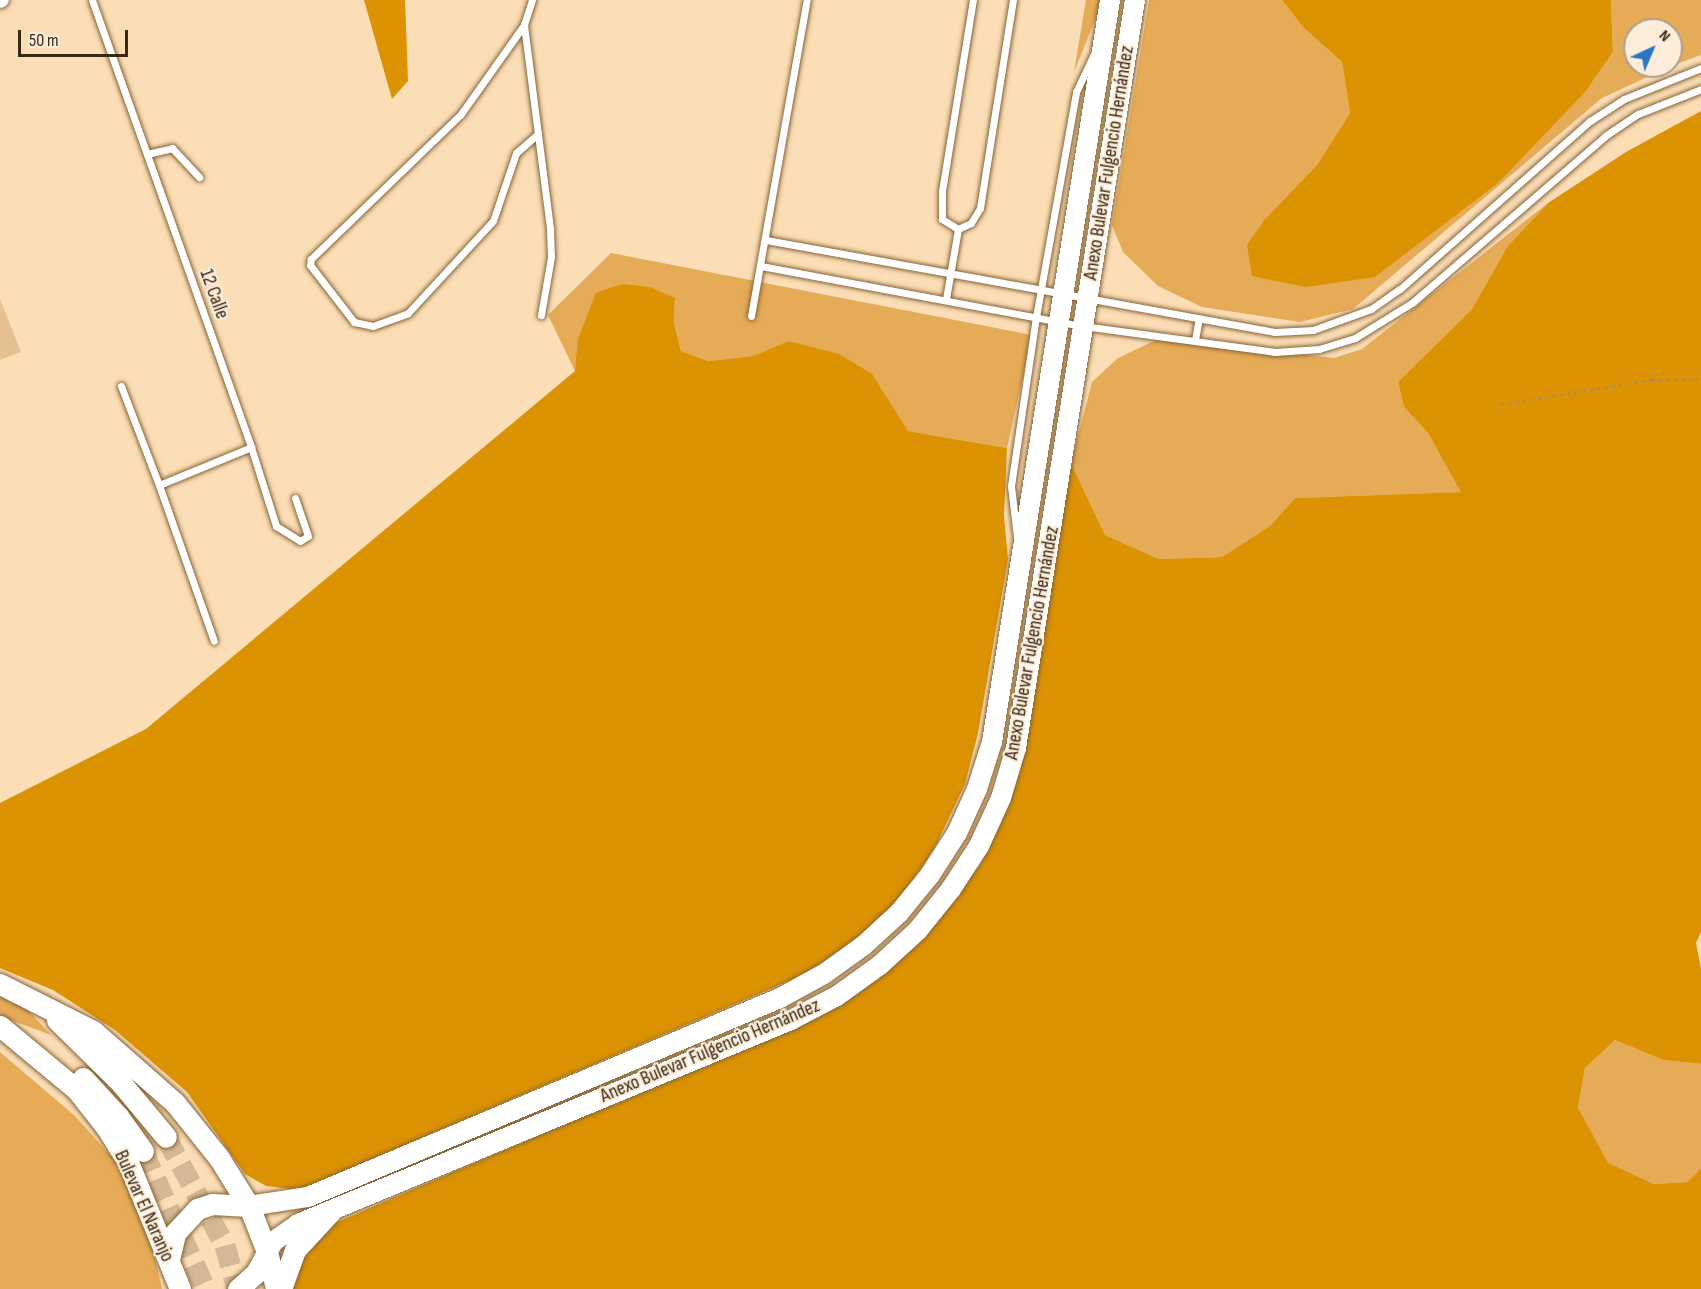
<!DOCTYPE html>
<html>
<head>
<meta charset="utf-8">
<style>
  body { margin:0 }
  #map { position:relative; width:1701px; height:1289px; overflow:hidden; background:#fbddb6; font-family:"Sofia Sans Condensed",sans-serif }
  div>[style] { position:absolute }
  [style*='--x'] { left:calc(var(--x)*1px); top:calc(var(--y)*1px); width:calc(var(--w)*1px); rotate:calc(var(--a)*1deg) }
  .green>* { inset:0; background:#e6ab57 }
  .forest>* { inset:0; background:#db9203 }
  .building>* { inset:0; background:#e5c090 }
  .primary-tunnel>* { height:21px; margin-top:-10.5px; transform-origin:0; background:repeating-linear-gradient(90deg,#d4b996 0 21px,transparent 0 31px) }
  .path>* { height:2px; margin-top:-1px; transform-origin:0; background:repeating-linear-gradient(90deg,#a28b6d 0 3px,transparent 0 7.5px) }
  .roads { filter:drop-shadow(0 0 2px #856436) drop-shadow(0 0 2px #856436) }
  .lane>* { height:7px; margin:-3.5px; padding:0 3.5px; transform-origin:3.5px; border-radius:3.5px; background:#fff }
  .street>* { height:14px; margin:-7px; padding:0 7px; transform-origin:7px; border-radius:7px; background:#fff }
  .secondary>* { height:20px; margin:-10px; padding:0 10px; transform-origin:10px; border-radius:10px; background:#fff }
  .primary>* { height:21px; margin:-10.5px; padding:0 10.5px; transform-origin:10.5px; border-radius:10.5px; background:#fff }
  span { translate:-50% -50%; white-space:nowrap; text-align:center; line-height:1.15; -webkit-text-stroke:4.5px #fcedda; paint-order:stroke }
  .street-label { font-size:20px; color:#372916 }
  .north { position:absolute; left:1623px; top:18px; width:60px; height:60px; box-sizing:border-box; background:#fcedda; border:2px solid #ad9f8c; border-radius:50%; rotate:44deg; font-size:16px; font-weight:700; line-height:24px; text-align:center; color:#372916 }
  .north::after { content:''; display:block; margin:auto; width:21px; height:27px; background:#2d75c6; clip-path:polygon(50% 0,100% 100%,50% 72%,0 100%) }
  .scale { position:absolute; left:18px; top:30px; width:110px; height:27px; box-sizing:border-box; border:3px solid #372916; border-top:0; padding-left:8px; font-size:18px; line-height:21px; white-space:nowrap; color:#372916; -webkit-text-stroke:4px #fcedda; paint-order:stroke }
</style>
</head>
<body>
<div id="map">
  <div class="green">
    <div style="clip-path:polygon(1086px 0,1103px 0,1074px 72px)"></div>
    <div style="clip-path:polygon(1149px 0,1282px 0,1303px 27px,1342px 62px,1350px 113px,1317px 165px,1265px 219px,1586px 91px,1613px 52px,1611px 0,1701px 0,1701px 55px,1671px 66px,1671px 30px,1635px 30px,1635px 66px,1671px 66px,1602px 98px,1353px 309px,1300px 322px,1202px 307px,1158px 286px,1123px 252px,1112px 225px)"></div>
    <div style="clip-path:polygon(1548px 203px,1507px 247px,1472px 309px,1398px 382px,1404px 407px,1428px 433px,1462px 492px,1295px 498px,1270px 526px,1222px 557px,1159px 559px,1105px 535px,1071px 463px,1092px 382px,1118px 358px,1158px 339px,1334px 358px,1362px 349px)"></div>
    <div style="clip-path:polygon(611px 253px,1032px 335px,1007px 448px,908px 431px,894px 411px,788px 341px,753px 356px,708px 361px,681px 351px,674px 323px,675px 298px,575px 371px,548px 315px)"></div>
    <div style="clip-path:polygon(0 994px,20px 1002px,51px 1035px,0 1016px)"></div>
    <div style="clip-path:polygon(1615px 1040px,1663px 1060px,1701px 1064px,1701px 1168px,1689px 1182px,1654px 1184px,1607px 1163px,1578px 1109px,1585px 1068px)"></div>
    <div style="clip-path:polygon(0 1052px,75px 1116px,118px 1164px,149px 1232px,162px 1289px,0 1289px)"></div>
  </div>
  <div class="forest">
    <div style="clip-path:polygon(364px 0,405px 0,408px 81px,392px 99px)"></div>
    <div style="clip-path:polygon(1282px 0,1611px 0,1613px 52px,1586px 91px,1498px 183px,1375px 277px,1306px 287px,1252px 276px,1247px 245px,1265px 219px,1317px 165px,1350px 113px,1342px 62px,1303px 27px)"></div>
    <div style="clip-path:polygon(1701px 111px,1701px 932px,1696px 943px,1701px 969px,1701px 1064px,1663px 1060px,1615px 1040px,1585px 1068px,1578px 1108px,1608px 1163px,1654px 1184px,1688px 1182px,1701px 1168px,1701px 1289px,288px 1289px,314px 1232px,810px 1019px,922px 936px,980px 865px,1021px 760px,1071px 463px,1105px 535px,1159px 559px,1222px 557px,1270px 526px,1295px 498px,1461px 492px,1428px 433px,1404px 407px,1398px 382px,1472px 309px,1507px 247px,1548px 203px,1626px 152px)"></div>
    <div style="clip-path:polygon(622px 284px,650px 287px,675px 298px,674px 323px,681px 351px,708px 361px,753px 356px,788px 341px,839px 354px,872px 374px,908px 431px,1007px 448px,1004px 516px,1008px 559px,978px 733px,965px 784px,936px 845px,901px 899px,852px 946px,791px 980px,299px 1190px,266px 1186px,245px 1174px,187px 1092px,115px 1030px,53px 990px,0 968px,0 803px,146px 729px,575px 371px,578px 339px,596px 293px)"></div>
  </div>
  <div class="building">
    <div style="clip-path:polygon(0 299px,21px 352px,0 360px)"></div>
  </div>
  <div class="primary-tunnel">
    <div style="--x:166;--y:1137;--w:123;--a:61.4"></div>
    <div style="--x:225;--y:1245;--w:46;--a:74.7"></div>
    <div style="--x:143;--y:1151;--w:152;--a:65.5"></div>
  </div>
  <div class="path">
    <div style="--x:1501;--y:405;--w:153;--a:-9.4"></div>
    <div style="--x:1652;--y:380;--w:49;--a:-1.2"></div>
  </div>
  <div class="roads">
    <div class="lane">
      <div style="--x:92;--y:0;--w:474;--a:70.4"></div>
      <div style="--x:251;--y:447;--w:83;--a:72.4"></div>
      <div style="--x:276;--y:526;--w:28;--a:32"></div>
      <div style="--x:300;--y:541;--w:9;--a:-32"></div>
      <div style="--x:308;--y:536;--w:40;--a:-108.9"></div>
      <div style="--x:532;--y:0;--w:26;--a:108"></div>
      <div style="--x:524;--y:25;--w:206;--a:82.7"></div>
      <div style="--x:550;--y:229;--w:28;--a:88"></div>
      <div style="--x:551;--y:257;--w:59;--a:99.8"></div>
      <div style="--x:524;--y:25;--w:109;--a:125.3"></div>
      <div style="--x:461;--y:114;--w:209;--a:136"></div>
      <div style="--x:311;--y:259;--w:6;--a:99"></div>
      <div style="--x:310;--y:265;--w:72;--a:52.3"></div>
      <div style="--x:354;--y:322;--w:19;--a:12"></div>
      <div style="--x:373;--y:326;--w:37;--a:-20"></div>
      <div style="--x:408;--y:313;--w:125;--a:-47.3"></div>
      <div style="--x:493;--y:221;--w:72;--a:-71.3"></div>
      <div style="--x:516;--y:153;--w:29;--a:-41"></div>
      <div style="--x:147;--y:154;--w:26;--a:-13"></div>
      <div style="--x:172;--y:148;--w:40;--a:47"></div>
      <div style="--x:958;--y:229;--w:19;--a:-148"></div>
      <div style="--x:942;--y:219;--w:28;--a:-90"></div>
      <div style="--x:942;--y:191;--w:193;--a:-80.8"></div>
      <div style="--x:766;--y:240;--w:517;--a:10.25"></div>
      <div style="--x:1275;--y:332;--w:38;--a:-3"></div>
      <div style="--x:1313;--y:330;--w:62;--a:-19.9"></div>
      <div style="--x:1371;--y:309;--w:35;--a:-35"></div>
      <div style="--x:1400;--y:289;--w:254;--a:-41.5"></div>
      <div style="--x:1590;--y:121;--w:40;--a:-32.9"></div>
      <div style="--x:1624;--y:99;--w:83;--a:-21.9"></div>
      <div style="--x:761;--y:266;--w:328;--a:10.6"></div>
      <div style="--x:1083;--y:326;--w:194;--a:7.7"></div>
      <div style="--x:1275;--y:352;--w:44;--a:-3.9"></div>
      <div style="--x:1319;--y:349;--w:38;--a:-17"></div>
      <div style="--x:1355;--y:338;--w:68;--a:-31.8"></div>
      <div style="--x:1413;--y:302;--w:254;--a:-40.8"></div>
      <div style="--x:1605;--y:136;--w:40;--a:-34"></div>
      <div style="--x:1638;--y:114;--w:68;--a:-21.6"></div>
      <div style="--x:946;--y:299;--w:71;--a:-80.3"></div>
      <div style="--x:958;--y:229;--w:14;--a:-25"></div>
      <div style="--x:971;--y:223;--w:17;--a:-59"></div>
      <div style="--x:980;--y:208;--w:211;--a:-81"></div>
      <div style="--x:751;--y:316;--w:321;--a:-80"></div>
      <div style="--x:1195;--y:340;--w:22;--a:-80"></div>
      <div style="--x:121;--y:386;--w:106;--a:69"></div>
      <div style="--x:159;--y:485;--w:100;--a:-22.4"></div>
      <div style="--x:159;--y:485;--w:165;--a:70.6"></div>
      <div style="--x:1017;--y:537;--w:51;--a:-96.7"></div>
      <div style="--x:1011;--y:486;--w:171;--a:-81.6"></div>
      <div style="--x:1036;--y:317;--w:229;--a:-79.9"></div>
      <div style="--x:1076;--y:92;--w:42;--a:-64.7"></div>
    </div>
    <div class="street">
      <div style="--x:0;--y:1;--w:2;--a:-27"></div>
    </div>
    <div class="secondary">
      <div style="--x:249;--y:1206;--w:60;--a:-8.7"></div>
      <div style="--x:308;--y:1197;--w:512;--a:-22.86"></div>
      <div style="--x:780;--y:998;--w:50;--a:-28.6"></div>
      <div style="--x:824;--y:974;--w:48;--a:-35.7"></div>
      <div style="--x:863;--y:946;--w:49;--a:-42.5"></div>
      <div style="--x:899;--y:913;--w:49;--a:-50.8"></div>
      <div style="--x:930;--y:875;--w:50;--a:-57.3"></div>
      <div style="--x:957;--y:833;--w:48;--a:-65.6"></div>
      <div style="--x:977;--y:789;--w:49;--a:-72.3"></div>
      <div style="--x:992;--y:742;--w:751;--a:-80.96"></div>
      <div style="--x:267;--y:1252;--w:13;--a:-58"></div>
      <div style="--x:274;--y:1241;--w:29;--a:-35"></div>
      <div style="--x:298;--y:1224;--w:534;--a:-22.48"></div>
      <div style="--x:791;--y:1020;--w:52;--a:-27.6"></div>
      <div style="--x:837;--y:996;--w:53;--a:-35.8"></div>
      <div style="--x:880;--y:965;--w:52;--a:-42.6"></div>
      <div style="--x:918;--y:930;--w:53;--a:-51.2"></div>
      <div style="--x:951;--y:889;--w:51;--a:-56.9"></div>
      <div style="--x:979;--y:846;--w:53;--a:-65.4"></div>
      <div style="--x:1001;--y:798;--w:52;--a:-73.3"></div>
      <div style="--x:1016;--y:748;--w:757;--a:-80.96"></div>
    </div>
    <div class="primary">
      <div style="--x:0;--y:984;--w:104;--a:26.8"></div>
      <div style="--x:93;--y:1031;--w:109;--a:41.3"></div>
      <div style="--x:175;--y:1103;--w:70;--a:51.3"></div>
      <div style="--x:219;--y:1158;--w:57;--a:58"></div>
      <div style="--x:249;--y:1206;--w:49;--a:68.6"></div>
      <div style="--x:267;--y:1252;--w:38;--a:76"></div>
      <div style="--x:57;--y:1020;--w:90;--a:44.5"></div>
      <div style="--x:121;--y:1083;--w:70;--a:50.2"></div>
      <div style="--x:0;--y:1026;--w:100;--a:39.7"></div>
      <div style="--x:77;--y:1090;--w:47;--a:51.9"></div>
      <div style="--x:106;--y:1127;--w:41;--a:57.8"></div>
      <div style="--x:128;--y:1162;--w:137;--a:67.7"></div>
      <div style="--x:83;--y:1078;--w:52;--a:47.4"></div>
      <div style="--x:118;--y:1116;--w:43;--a:54.5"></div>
      <div style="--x:169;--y:1260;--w:28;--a:-77"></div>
      <div style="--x:175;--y:1233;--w:33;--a:-47"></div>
      <div style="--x:197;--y:1209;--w:16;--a:-18"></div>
      <div style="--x:212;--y:1204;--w:37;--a:3"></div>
      <div style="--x:238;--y:1289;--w:24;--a:-42"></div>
      <div style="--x:256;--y:1273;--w:24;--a:-62"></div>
      <div style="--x:281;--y:1289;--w:41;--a:-70.3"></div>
      <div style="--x:295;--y:1250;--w:54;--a:-47.2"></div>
    </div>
  </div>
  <div class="street-label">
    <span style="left:1109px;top:163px;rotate:-81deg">Anexo Bulevar Fulgencio Hernández</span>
    <span style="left:214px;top:294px;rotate:70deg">12 Calle</span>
    <span style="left:1032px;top:643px;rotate:-80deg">Anexo Bulevar Fulgencio Hernández</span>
    <span style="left:710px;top:1051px;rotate:-23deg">Anexo Bulevar Fulgencio Hernández</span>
    <span style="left:144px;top:1206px;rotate:66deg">Bulevar El Naranjo</span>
  </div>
  <div class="north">N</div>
  <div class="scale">50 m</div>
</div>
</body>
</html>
